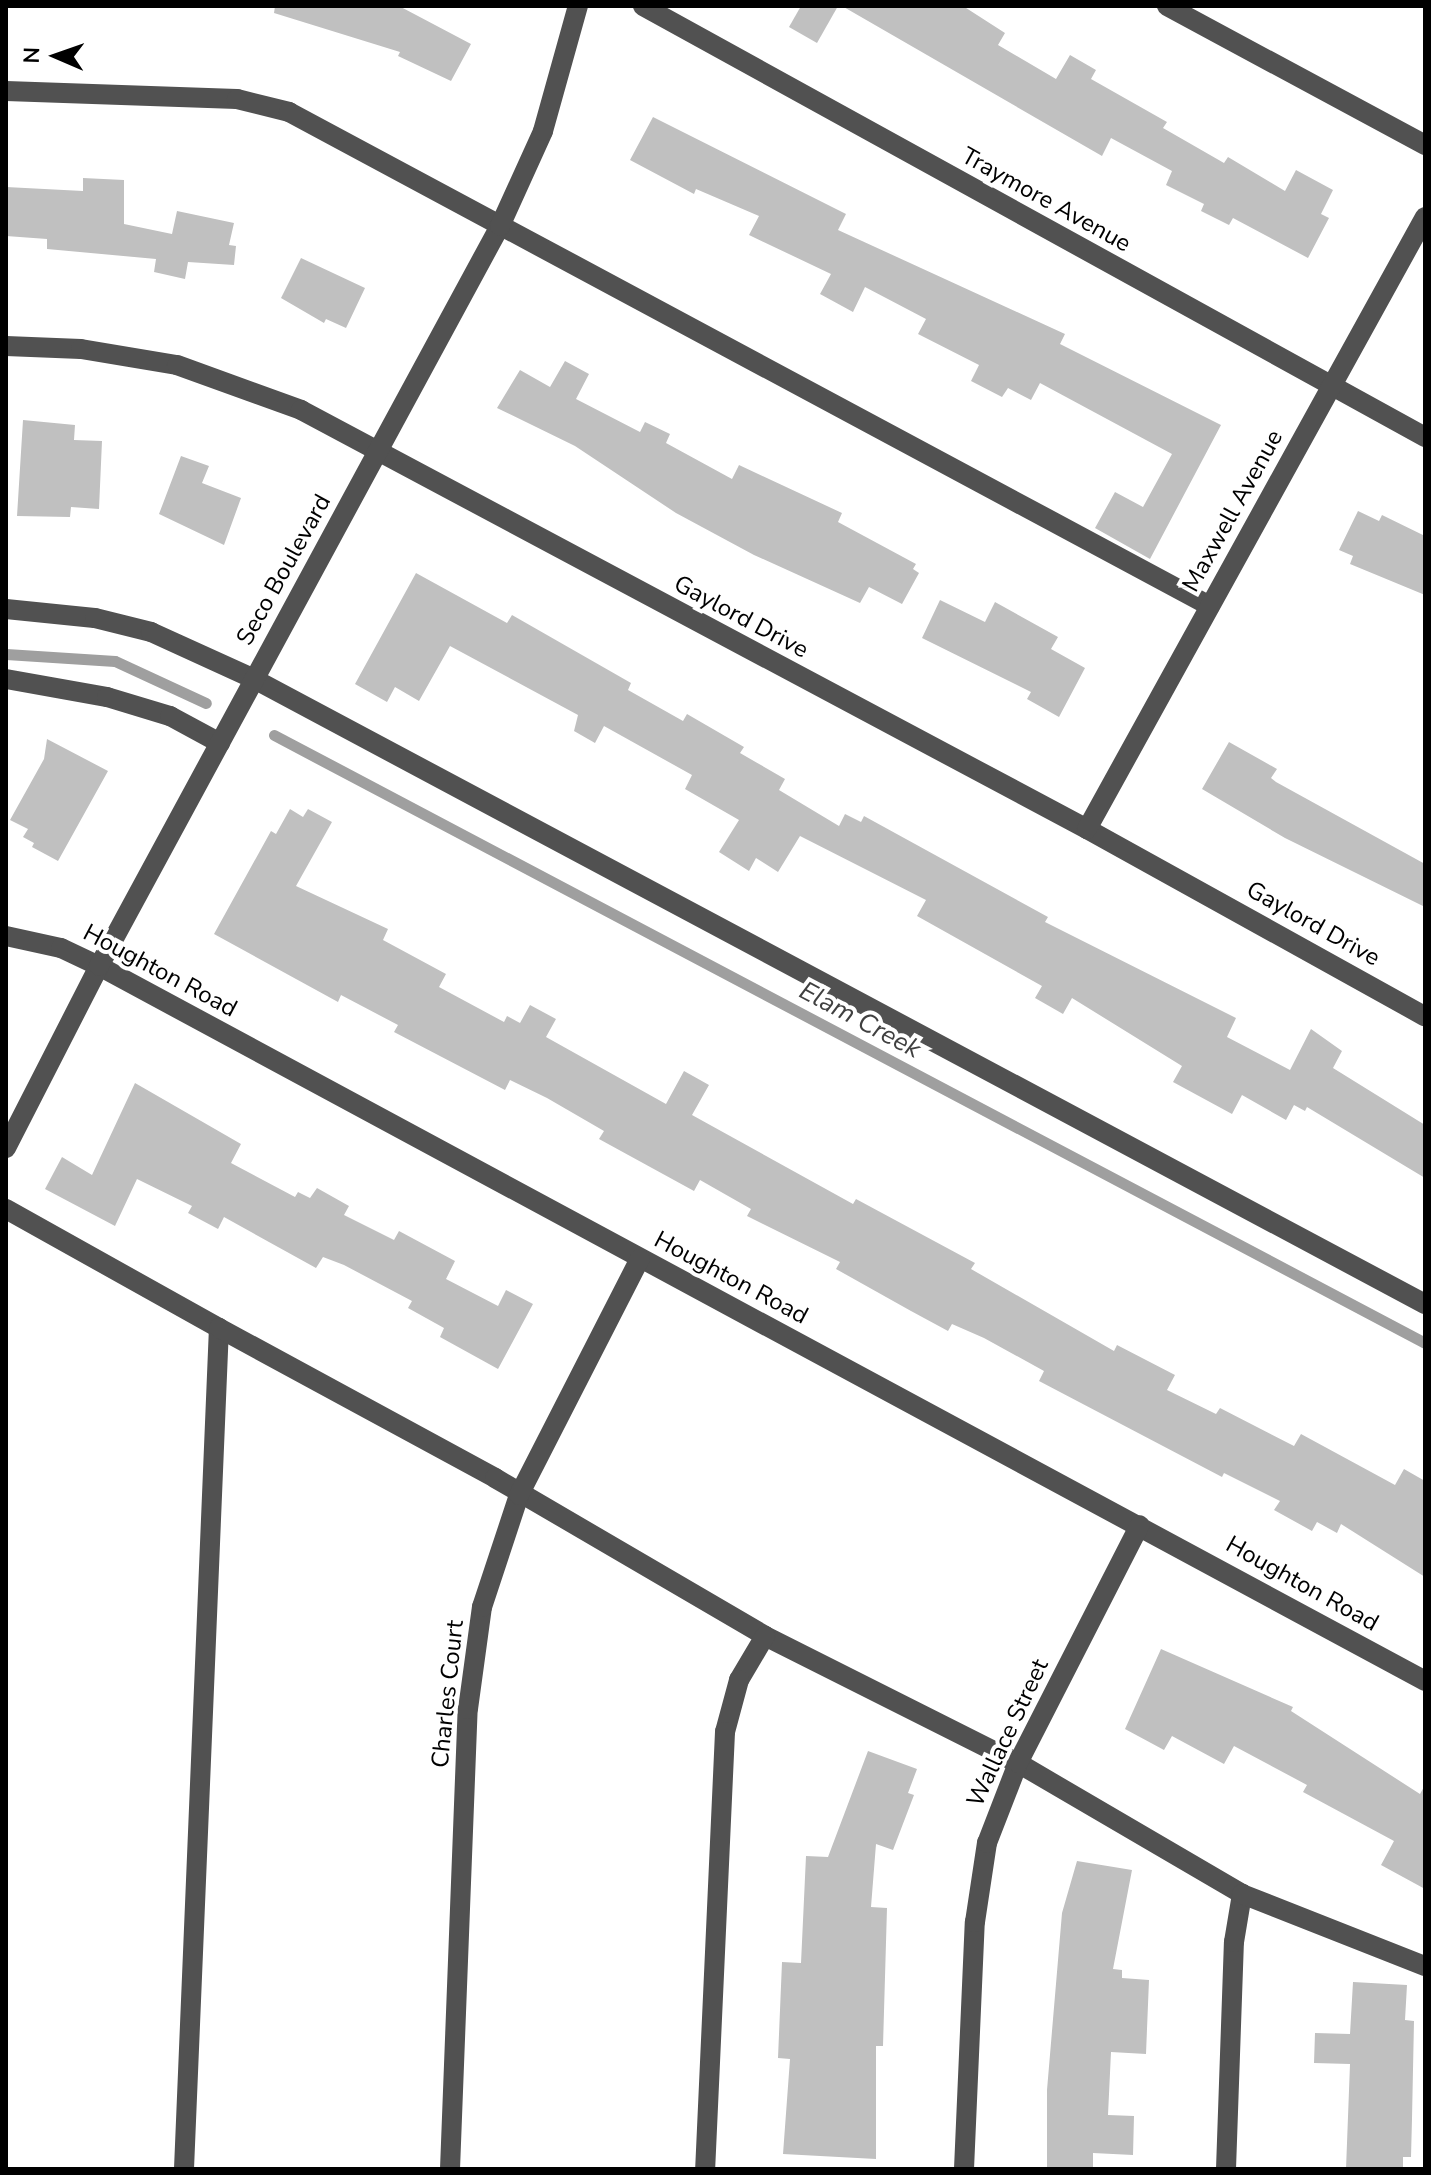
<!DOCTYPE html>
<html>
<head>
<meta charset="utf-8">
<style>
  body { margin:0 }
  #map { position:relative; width:1431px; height:2175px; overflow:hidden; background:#fff; font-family:"Nunito Sans",sans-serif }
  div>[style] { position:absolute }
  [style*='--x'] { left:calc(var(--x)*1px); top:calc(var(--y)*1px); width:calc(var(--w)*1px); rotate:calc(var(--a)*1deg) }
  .stream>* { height:11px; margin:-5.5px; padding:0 5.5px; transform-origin:5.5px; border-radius:5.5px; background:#9f9f9f }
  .building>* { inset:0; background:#c0c0c0 }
  .minor>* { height:20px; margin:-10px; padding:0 10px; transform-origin:10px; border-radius:10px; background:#515151 }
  span { translate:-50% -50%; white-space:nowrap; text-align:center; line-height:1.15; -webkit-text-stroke:8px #fff; paint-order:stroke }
  .street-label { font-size:24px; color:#000 }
  .water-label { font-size:26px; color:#404040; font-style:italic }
  .frame { position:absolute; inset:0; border:8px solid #000; pointer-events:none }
  .north { position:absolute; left:16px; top:16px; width:80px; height:80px; -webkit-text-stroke:6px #fff; paint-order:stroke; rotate:272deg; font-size:22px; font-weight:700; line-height:32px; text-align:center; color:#000 }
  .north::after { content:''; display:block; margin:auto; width:28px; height:36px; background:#000; clip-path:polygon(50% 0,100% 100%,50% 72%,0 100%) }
</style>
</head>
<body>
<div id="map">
  <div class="stream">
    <div style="--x:6;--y:654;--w:109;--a:3.7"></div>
    <div style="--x:115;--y:661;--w:100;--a:24.8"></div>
    <div style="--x:274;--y:735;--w:1302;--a:27.84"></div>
  </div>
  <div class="building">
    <div style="clip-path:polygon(275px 6px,399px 6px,471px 44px,451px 81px,398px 56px,400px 52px,274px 13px)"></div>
    <div style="clip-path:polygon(801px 6px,838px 6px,817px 43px,789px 27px)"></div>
    <div style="clip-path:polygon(842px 6px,963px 6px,1005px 33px,998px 45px,1056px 79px,1070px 55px,1096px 70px,1091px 79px,1167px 122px,1163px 128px,1224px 163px,1228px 157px,1285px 191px,1296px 170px,1333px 190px,1321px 214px,1329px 218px,1308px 258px,1233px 218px,1229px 225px,1201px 211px,1204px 204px,1166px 185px,1172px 171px,1111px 138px,1102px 156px)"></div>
    <div style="clip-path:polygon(653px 117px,846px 214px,838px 230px,1065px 334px,1060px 344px,1221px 425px,1150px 559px,1095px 528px,1115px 492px,1143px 507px,1172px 454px,1040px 383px,1031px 400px,1008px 388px,1002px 397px,971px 381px,979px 365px,918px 334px,926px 319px,865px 287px,853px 312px,820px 294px,831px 274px,749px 235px,759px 216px,696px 189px,694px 194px,630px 160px)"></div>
    <div style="clip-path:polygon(83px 178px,124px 180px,124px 224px,172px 234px,177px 211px,234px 223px,229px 245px,236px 246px,234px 265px,188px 262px,185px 279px,154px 272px,156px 259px,47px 249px,47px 239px,6px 236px,6px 187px,83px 191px)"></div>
    <div style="clip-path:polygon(301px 258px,365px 288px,346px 328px,326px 319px,324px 323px,281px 298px)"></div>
    <div style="clip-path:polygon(565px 361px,589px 374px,576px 399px,640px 432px,645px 422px,670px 434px,666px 443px,732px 479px,739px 465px,842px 513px,838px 522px,916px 564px,913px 569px,919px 573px,902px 604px,869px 587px,860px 603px,754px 555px,676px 513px,575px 446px,497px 408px,520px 370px,550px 387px)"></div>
    <div style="clip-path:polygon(23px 420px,75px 425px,74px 440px,102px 441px,99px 509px,71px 507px,70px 517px,17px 516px)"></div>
    <div style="clip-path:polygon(181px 456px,209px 466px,202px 483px,241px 498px,224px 545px,159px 514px)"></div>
    <div style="clip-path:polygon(1358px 511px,1379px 521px,1382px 515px,1425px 536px,1425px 595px,1350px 564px,1353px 556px,1339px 550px)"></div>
    <div style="clip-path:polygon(416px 573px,507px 623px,512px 615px,631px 683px,628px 690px,683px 721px,687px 714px,744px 747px,740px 753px,785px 779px,779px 790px,839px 826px,845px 814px,861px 822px,864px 816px,1048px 917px,1045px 922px,1236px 1018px,1227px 1037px,1290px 1070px,1311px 1029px,1342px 1051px,1333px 1068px,1425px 1125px,1425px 1178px,1307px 1107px,1305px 1111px,1294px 1105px,1286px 1120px,1242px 1095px,1232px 1114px,1173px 1082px,1182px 1066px,1072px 998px,1063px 1014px,1035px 998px,1042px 986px,917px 916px,926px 900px,800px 836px,778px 872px,756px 858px,749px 871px,719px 852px,739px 820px,685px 789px,692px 775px,604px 726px,595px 743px,574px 731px,578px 715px,450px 646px,419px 701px,395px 687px,387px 702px,355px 684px)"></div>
    <div style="clip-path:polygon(940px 600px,985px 622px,995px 602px,1058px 637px,1051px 649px,1085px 668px,1059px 717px,1027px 699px,1031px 692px,922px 638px)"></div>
    <div style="clip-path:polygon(47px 739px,108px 771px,58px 861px,32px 847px,34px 843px,23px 837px,28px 829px,10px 820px,44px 759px)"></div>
    <div style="clip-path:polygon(1229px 742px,1277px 769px,1271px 778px,1276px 782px,1425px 864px,1425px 907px,1285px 838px,1202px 789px)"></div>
    <div style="clip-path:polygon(290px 809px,303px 817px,308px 809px,332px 822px,296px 886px,388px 929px,383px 940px,446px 974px,439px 987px,504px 1022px,507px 1016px,520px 1023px,530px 1005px,556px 1019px,546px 1037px,666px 1104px,684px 1071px,709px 1085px,692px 1115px,853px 1204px,856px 1199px,975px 1263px,971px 1269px,1114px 1351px,1117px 1345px,1175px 1375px,1167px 1390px,1216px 1414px,1220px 1408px,1294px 1446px,1301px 1434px,1395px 1485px,1404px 1469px,1425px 1481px,1425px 1577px,1341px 1524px,1337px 1533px,1317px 1522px,1312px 1531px,1274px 1510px,1280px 1501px,1224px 1473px,1222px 1477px,1039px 1381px,1044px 1371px,984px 1338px,952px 1324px,948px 1331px,911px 1311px,836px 1269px,840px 1262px,747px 1216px,751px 1209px,700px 1180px,694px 1191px,599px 1139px,604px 1131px,547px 1098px,510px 1080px,505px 1090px,394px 1032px,398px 1025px,341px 995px,338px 1002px,214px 934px,271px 831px,276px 834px)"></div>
    <div style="clip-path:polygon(135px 1083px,241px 1144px,231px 1163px,295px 1197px,298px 1192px,310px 1198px,317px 1188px,349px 1206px,344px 1215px,394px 1240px,399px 1231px,455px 1261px,446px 1279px,498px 1306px,506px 1290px,533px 1304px,498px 1369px,440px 1337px,444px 1328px,408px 1308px,412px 1301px,344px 1265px,323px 1257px,316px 1268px,224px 1217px,218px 1229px,188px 1213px,192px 1206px,137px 1179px,115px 1226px,45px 1189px,62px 1157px,92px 1175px)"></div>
    <div style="clip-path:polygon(1161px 1649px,1293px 1707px,1291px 1711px,1420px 1794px,1425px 1785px,1425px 1889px,1381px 1865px,1394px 1841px,1303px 1792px,1307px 1785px,1234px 1746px,1224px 1764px,1172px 1736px,1164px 1750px,1125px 1729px)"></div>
    <div style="clip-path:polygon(868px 1751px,917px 1769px,908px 1793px,914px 1795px,893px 1850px,876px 1844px,871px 1907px,887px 1908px,883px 2046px,876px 2046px,876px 2159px,783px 2154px,790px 2059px,778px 2058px,782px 1962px,801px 1963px,806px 1856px,828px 1857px)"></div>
    <div style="clip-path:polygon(1077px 1861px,1132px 1870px,1113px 1969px,1122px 1970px,1122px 1978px,1149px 1980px,1146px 2054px,1111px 2052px,1108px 2115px,1134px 2116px,1133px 2155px,1093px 2153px,1093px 2169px,1047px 2169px,1047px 2090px,1062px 1913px)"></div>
    <div style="clip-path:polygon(1353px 1982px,1407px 1985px,1405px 2020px,1414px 2021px,1412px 2119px,1411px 2157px,1403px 2157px,1403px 2169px,1346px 2169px,1350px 2064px,1314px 2063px,1315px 2033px,1350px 2034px)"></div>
  </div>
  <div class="minor">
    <div style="--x:643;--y:6;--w:893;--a:28.86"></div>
    <div style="--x:1167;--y:6;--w:293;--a:28.3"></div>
    <div style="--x:6;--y:91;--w:231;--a:2"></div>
    <div style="--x:237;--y:99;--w:54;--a:14"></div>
    <div style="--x:289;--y:112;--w:1045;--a:28.21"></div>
    <div style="--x:6;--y:346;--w:75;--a:2.3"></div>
    <div style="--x:81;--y:349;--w:97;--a:9.5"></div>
    <div style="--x:177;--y:365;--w:132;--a:19.9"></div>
    <div style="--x:301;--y:410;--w:891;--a:28.06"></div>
    <div style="--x:1087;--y:829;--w:386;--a:29"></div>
    <div style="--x:6;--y:609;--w:89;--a:5.8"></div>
    <div style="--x:95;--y:618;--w:58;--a:14"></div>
    <div style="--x:151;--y:632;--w:113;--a:24.5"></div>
    <div style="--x:254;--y:679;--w:1327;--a:28.09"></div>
    <div style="--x:6;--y:679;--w:103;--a:10.1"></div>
    <div style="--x:107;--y:697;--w:66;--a:16.8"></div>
    <div style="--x:170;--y:716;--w:57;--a:28.4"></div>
    <div style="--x:1087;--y:829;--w:699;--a:-61.09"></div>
    <div style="--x:6;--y:936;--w:56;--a:12.3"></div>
    <div style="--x:61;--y:948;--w:42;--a:25.3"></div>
    <div style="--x:99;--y:966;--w:1506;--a:28.33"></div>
    <div style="--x:6;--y:1148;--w:204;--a:-62.9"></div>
    <div style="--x:99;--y:966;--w:842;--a:-61.55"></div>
    <div style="--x:500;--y:226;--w:104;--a:-65.6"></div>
    <div style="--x:543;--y:131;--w:130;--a:-74.4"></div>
    <div style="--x:6;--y:1209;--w:244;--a:29.2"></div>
    <div style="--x:765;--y:1636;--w:283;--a:26.7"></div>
    <div style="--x:1018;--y:1763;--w:259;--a:30.3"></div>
    <div style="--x:184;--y:2169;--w:842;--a:-87.62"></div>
    <div style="--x:219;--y:1328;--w:314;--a:28.5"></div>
    <div style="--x:495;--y:1478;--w:313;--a:30.3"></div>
    <div style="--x:765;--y:1636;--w:51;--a:120.6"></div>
    <div style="--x:739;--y:1680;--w:54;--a:105.1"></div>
    <div style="--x:725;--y:1732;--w:437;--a:92.6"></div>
    <div style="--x:450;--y:2169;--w:460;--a:-87.8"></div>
    <div style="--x:468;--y:1709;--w:103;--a:-82.2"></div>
    <div style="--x:482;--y:1607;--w:118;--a:-71.7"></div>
    <div style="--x:519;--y:1495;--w:265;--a:-62.9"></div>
    <div style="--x:964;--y:2169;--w:247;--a:-87.5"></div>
    <div style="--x:975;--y:1922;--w:80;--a:-81.4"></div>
    <div style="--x:987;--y:1843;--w:86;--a:-68.8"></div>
    <div style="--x:1018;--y:1763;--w:267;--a:-62.9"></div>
    <div style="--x:1226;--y:2169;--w:227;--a:-88"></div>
    <div style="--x:1234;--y:1942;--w:49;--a:-80.5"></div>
    <div style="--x:1242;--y:1894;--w:197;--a:21.5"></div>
  </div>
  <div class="street-label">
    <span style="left:1046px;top:200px;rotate:29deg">Traymore Avenue</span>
    <span style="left:1233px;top:511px;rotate:-61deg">Maxwell Avenue</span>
    <span style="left:284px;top:570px;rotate:-61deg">Seco Boulevard</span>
    <span style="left:741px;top:617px;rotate:28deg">Gaylord Drive</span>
    <span style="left:1313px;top:924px;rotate:29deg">Gaylord Drive</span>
    <span style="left:160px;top:971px;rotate:28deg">Houghton Road</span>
    <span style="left:731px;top:1278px;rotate:28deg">Houghton Road</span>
    <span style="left:1302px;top:1584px;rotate:29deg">Houghton Road</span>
    <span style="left:448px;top:1694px;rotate:-84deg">Charles Court</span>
    <span style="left:1008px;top:1733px;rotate:-65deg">Wallace Street</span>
  </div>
  <div class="water-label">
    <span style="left:860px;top:1020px;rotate:28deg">Elam Creek</span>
  </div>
  <div class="frame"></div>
  <div class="north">N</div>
</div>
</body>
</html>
